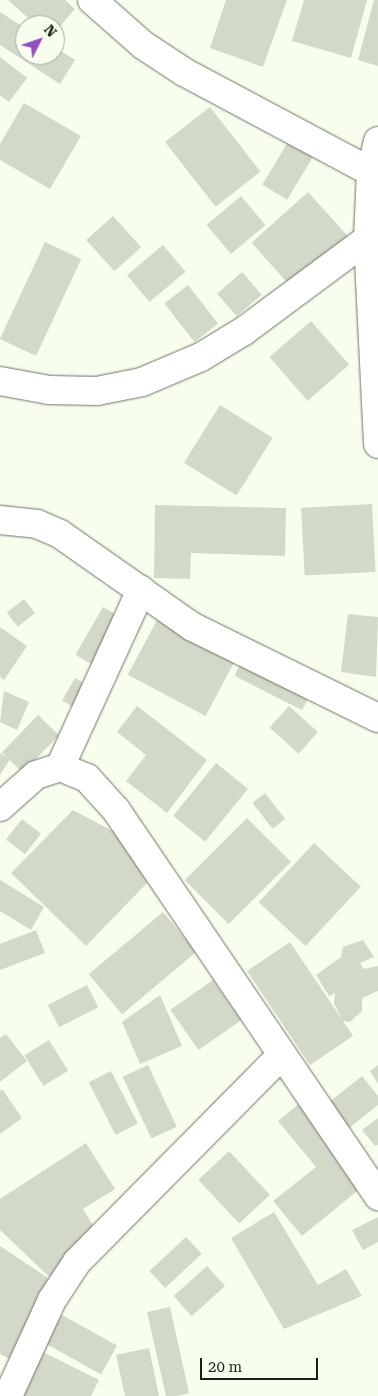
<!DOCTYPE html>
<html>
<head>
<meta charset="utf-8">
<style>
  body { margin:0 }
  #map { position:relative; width:378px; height:1396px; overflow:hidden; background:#f8feed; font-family:"Roboto Serif",serif }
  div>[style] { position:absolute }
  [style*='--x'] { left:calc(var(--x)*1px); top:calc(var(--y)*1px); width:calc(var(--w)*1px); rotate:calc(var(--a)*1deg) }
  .building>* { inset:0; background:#d3d9c9; transform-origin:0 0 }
  .roads { filter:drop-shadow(0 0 1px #6e7465) drop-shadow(0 0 1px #6e7465) }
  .street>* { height:28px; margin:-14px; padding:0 14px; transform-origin:14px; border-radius:14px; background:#fff }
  span { translate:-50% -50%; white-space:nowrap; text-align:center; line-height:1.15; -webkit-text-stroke:4.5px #f8feed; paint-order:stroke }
  .north { position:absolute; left:15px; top:15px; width:50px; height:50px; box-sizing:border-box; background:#f8feed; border:1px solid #a0a598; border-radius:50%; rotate:49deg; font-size:14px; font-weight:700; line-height:20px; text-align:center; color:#1c1f19 }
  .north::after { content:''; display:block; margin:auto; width:18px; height:22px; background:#934ec2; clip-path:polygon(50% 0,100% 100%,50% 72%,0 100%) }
  .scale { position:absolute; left:200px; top:1358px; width:118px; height:22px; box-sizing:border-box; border:2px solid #1c1f19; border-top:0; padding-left:6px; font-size:15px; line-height:18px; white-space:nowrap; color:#1c1f19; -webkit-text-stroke:4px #f8feed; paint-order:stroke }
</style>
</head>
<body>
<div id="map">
  <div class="building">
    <div style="clip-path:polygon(8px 0,65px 0,75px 9px,55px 32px,55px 25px,36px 25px)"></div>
    <div style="clip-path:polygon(226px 0,287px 0,263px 67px,210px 48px)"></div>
    <div style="clip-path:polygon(304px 0,367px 0,351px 58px,292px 41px)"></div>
    <div style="clip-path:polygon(374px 0,378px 0,378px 66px,358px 60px)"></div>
    <div style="clip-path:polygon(0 12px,25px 28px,25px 55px,55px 55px,55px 47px,75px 60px,60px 84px,0 45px)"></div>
    <div style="clip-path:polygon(0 57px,27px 78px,9px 102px,0 95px)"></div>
    <div style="clip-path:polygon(24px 103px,81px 136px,50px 189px,0 160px,0 144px)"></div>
    <div style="left:210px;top:107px;width:82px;height:57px;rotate:52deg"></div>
    <div style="left:288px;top:142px;width:29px;height:50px;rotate:31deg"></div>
    <div style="left:308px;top:192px;width:61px;height:76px;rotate:48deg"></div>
    <div style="left:241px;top:196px;width:38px;height:45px;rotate:50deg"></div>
    <div style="left:113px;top:216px;width:42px;height:36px;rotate:48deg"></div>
    <div style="left:45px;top:242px;width:40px;height:107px;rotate:25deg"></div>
    <div style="left:163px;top:245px;width:35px;height:47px;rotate:50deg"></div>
    <div style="left:242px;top:272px;width:30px;height:33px;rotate:49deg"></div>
    <div style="left:188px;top:285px;width:49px;height:30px;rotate:52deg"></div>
    <div style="left:311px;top:321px;width:58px;height:55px;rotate:49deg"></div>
    <div style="left:220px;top:405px;width:62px;height:68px;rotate:32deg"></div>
    <div style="left:372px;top:504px;width:68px;height:71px;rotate:87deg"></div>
    <div style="clip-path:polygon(155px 505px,286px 508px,285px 556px,191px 553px,190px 579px,154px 578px)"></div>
    <div style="left:24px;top:599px;width:18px;height:22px;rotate:52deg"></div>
    <div style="left:103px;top:607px;width:38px;height:55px;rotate:30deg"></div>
    <div style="clip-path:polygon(348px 614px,378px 617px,376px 677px,341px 672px)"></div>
    <div style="left:157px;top:620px;width:88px;height:62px;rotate:28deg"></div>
    <div style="clip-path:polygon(0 627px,27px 646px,4px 680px,0 677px)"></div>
    <div style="left:244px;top:657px;width:76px;height:21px;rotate:27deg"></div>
    <div style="left:75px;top:678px;width:20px;height:26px;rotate:30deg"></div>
    <div style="clip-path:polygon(4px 691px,29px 702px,17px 730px,0 722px)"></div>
    <div style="clip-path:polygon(137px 706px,207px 760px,167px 813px,126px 781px,146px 755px,117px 732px)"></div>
    <div style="left:289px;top:706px;width:39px;height:29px;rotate:42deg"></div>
    <div style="left:38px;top:715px;width:29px;height:52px;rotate:44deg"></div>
    <div style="clip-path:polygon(0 753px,10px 759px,0 775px)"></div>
    <div style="left:216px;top:763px;width:41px;height:68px;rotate:39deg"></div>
    <div style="left:265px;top:793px;width:33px;height:16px;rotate:52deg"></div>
    <div style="clip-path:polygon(73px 810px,122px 836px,147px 883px,86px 946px,11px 873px)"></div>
    <div style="left:247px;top:818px;width:62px;height:88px;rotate:45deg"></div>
    <div style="left:22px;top:819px;width:24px;height:26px;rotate:38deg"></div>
    <div style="left:314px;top:843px;width:64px;height:81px;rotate:43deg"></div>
    <div style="clip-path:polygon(0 880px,44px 907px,31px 930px,0 911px)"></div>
    <div style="left:163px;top:912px;width:52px;height:97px;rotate:50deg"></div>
    <div style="clip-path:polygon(36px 930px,45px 953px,0 970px,0 944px)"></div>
    <div style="clip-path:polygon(363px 940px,374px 957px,360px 963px,364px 969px,378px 966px,378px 991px,362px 998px,362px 1011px,350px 1022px,343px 1021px,353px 1036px,310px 1065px,247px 971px,290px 942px,343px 1021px,334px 1004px,335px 993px,329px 996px,316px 975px,341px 957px,343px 947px)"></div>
    <div style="left:213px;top:980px;width:49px;height:52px;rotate:55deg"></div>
    <div style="left:87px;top:985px;width:25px;height:44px;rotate:63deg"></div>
    <div style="clip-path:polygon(160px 995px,182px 1046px,140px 1064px,122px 1022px)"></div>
    <div style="clip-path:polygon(6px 1034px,27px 1061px,0 1082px,0 1038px)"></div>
    <div style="left:49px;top:1040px;width:36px;height:29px;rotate:58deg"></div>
    <div style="left:148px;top:1065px;width:68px;height:28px;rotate:65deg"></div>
    <div style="clip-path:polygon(378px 1065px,378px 1084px,370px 1071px)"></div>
    <div style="left:111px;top:1071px;width:59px;height:25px;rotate:63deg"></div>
    <div style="clip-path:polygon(362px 1076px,378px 1096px,378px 1105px,348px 1129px,328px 1103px)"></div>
    <div style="clip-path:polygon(2px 1089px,22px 1118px,0 1134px,0 1091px)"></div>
    <div style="clip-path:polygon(300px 1103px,367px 1183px,302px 1236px,273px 1201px,316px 1167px,278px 1121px)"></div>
    <div style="clip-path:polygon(378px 1118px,378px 1145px,375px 1146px,362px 1130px)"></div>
    <div style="clip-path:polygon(86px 1143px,115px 1189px,83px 1209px,94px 1227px,82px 1235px,86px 1242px,63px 1290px,0 1230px,0 1199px)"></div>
    <div style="left:229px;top:1151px;width:60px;height:42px;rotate:47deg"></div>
    <div style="clip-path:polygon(274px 1212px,318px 1285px,346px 1269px,362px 1296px,284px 1329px,231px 1238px)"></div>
    <div style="clip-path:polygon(378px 1217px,378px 1242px,363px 1250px,352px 1230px)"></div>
    <div style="left:186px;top:1237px;width:23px;height:50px;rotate:47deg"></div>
    <div style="clip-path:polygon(0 1246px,48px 1278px,15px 1362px,0 1354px)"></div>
    <div style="left:207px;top:1266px;width:27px;height:45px;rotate:48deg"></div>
    <div style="clip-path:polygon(170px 1307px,189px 1393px,178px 1396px,166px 1396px,147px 1312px)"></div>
    <div style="left:62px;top:1315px;width:63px;height:33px;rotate:29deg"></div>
    <div style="clip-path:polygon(149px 1348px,159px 1396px,125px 1396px,116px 1355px)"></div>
    <div style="clip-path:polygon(41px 1351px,99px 1380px,91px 1396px,19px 1396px)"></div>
  </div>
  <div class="roads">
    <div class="street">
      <div style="--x:92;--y:0;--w:68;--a:41.4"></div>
      <div style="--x:143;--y:45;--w:49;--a:33.4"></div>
      <div style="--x:184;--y:72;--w:212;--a:28.1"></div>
      <div style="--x:378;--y:141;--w:32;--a:103"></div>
      <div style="--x:371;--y:172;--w:67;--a:92.6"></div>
      <div style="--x:368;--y:239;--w:205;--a:87.2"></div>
      <div style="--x:0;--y:381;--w:50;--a:10.4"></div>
      <div style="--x:49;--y:390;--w:48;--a:1.2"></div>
      <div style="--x:97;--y:391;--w:46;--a:-11.3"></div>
      <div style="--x:142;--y:382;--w:64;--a:-23"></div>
      <div style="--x:201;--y:357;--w:50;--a:-31.2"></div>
      <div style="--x:244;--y:331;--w:154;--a:-36.6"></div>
      <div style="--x:0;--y:520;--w:37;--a:6"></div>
      <div style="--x:37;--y:524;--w:25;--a:23"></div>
      <div style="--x:60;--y:534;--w:162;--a:35"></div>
      <div style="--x:193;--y:627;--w:206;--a:26.2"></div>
      <div style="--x:60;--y:767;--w:195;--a:-65.4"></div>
      <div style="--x:0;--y:807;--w:48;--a:-41.6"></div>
      <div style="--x:36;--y:775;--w:25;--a:-18"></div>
      <div style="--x:60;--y:767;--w:29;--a:22"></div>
      <div style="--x:87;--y:778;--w:43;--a:47.8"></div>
      <div style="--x:116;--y:810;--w:467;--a:55.8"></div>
      <div style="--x:8;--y:1396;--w:106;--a:-65.4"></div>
      <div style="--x:52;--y:1300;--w:45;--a:-56.7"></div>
      <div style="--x:77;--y:1262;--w:291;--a:-45.3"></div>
    </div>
  </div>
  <div class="north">N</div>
  <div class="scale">20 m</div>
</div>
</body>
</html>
